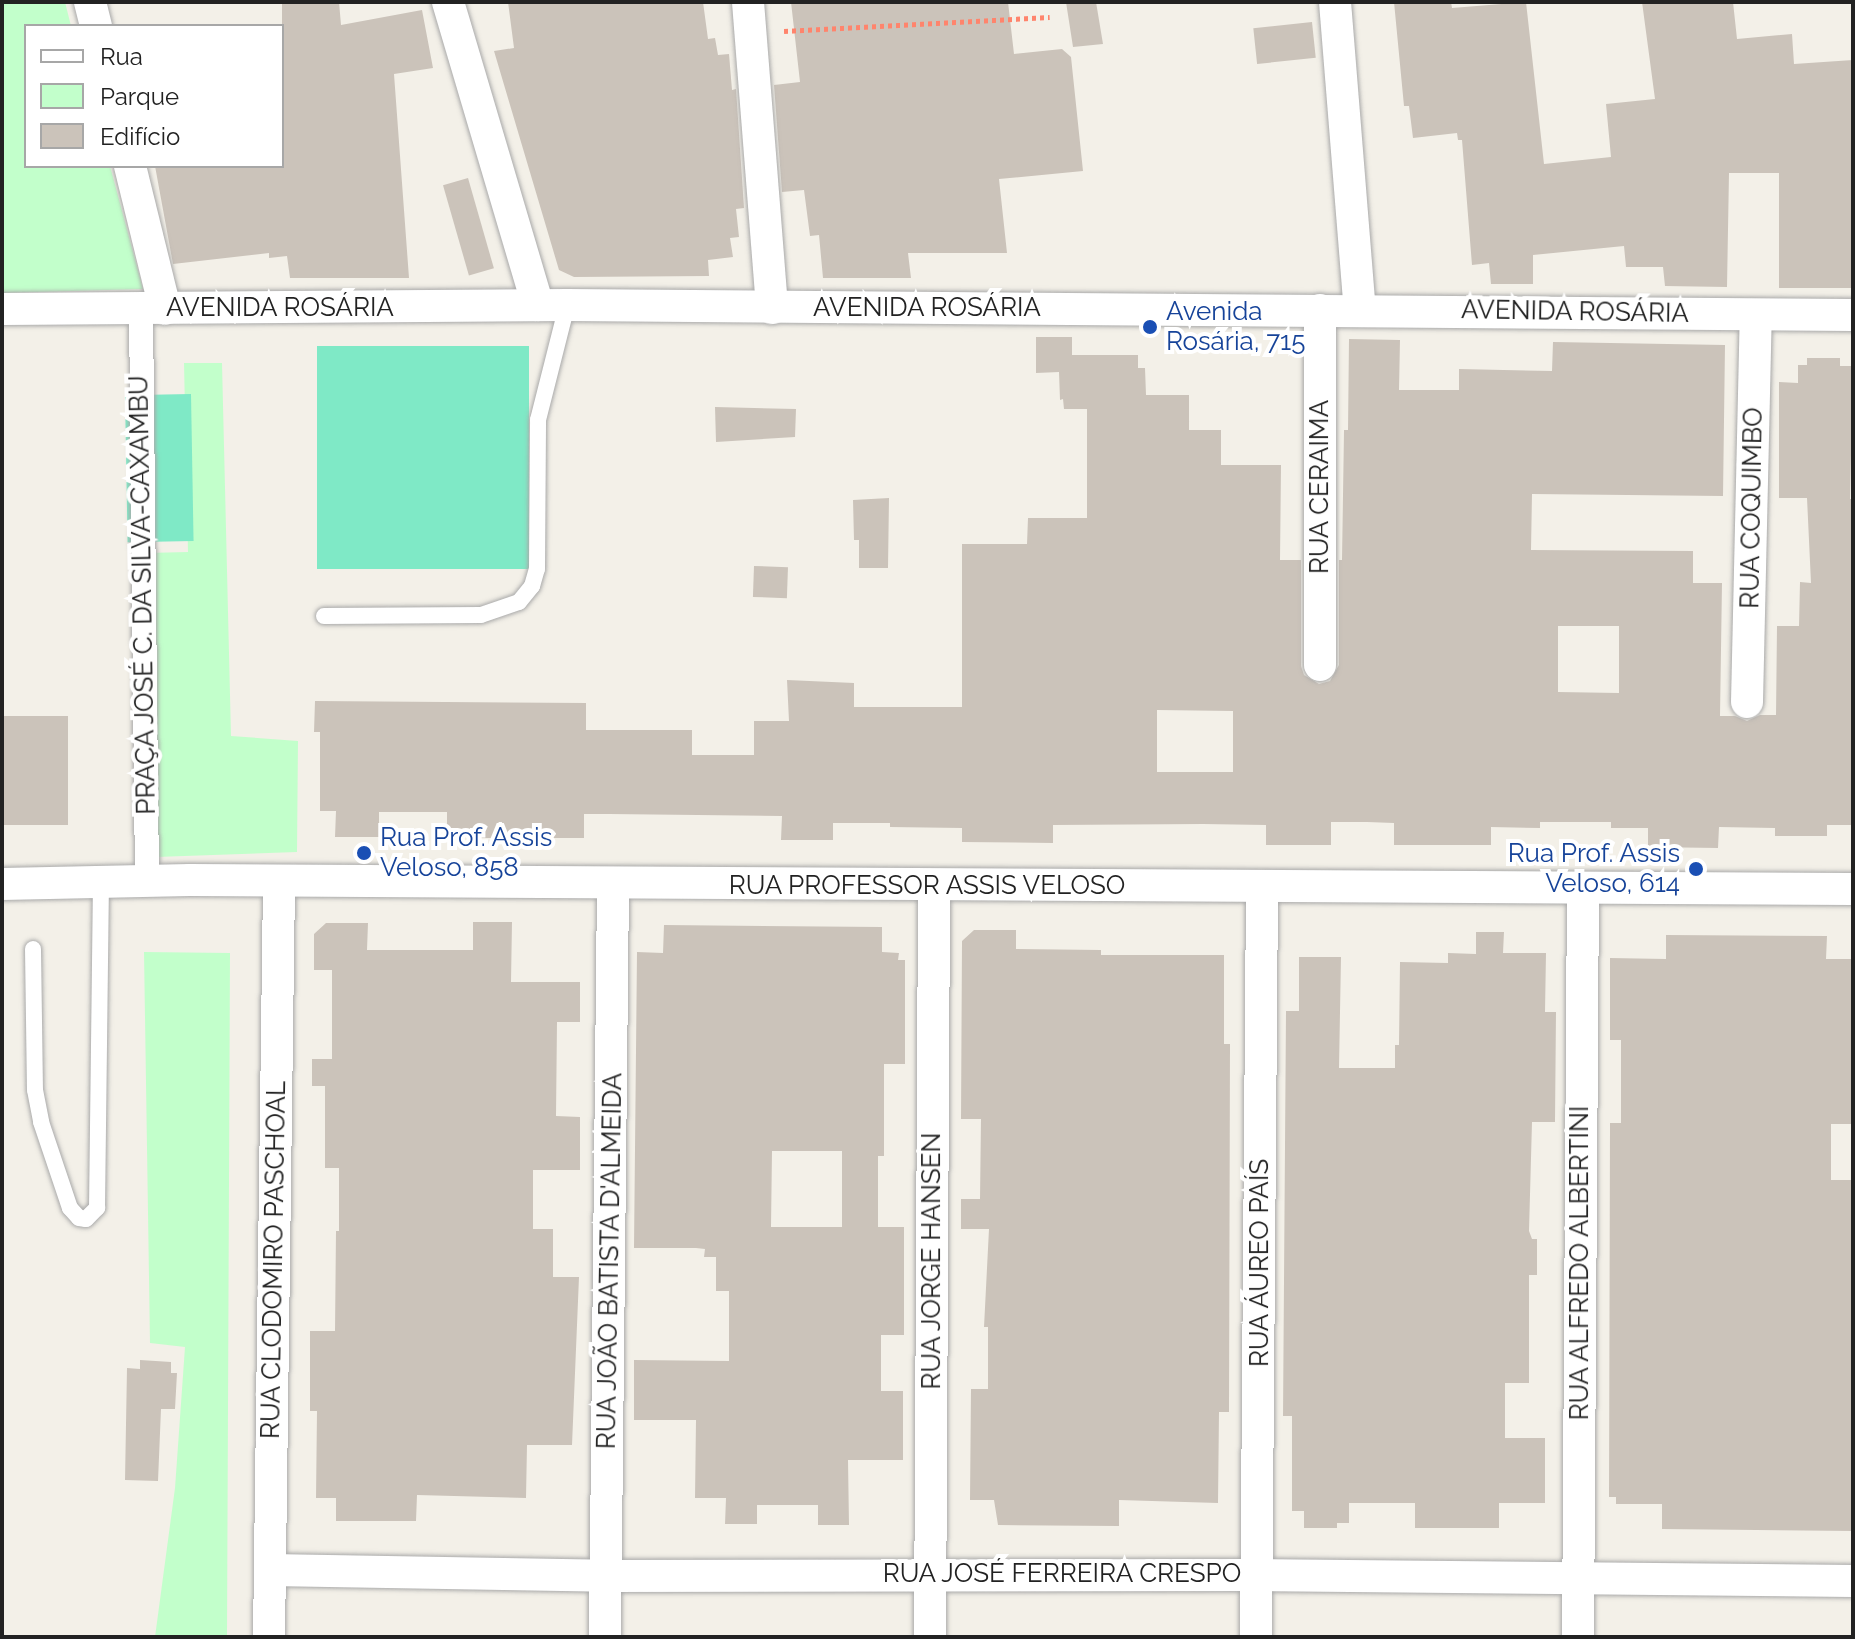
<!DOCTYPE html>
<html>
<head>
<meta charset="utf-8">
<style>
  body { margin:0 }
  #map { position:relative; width:1855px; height:1639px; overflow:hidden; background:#f3f0e8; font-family:Raleway,sans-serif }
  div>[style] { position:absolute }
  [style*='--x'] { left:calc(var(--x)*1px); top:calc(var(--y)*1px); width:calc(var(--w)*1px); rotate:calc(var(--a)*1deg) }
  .park>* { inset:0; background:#c2ffcb }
  .pitch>* { inset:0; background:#7fe9c6; transform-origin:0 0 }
  .building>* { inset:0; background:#cbc3ba; transform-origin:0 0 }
  .path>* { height:5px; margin-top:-2.5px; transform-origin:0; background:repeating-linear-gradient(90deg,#ff846c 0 4px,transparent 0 8px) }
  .roads { filter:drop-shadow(0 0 2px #a9a9a9) drop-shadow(0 0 2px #a9a9a9) }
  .service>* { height:16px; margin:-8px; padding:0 8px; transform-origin:8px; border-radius:8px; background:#fff }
  .pedestrian>* { height:24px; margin:-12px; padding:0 12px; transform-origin:12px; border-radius:12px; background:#fff }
  .minor>* { height:32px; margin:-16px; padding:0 16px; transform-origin:16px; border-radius:16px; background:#fff }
  .dots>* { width:22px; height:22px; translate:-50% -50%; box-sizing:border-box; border:4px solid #fff; border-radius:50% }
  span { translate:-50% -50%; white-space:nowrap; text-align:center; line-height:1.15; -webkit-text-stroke:8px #fff; paint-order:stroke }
  .street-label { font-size:26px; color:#222 }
  .transit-label { font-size:26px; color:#164399 }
  .left { translate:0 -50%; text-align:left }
  .right { translate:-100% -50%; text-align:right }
  .frame { position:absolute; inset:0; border:4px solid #222; pointer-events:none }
  .legend { position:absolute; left:24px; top:24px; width:260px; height:144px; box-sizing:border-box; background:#fff; border:2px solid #a7a7a7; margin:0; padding:10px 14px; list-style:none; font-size:24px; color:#222 }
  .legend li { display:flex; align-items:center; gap:16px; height:40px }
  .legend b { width:40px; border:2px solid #a7a7a7 }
</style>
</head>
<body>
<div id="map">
  <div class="park">
    <div style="clip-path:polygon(2px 2px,65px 2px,71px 26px,26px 26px,26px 166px,110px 166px,143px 289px,2px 293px)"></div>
    <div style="clip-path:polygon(184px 363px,222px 363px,231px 736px,298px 741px,297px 852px,156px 857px,147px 553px,188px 552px)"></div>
    <div style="clip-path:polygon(144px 952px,230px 953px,227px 1637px,155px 1637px,175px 1488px,185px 1347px,150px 1343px)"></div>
  </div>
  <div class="pitch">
    <div style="left:529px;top:346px;width:223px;height:212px;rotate:90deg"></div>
    <div style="left:191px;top:394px;width:147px;height:66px;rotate:89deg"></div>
  </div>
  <div class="building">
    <div style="clip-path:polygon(282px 2px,339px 2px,341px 25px,422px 10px,433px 68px,394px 74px,409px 278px,290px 278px,287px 256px,269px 258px,269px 253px,173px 264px,155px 166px,282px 166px)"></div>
    <div style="clip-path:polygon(508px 2px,703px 2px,708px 39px,715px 38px,718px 55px,729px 54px,732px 90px,736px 89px,744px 208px,736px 209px,739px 237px,730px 238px,733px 257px,708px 260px,709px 276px,574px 277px,559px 270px,494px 51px,514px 48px)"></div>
    <div style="clip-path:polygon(791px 2px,1008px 2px,1014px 54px,1062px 49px,1071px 57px,1083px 171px,999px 179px,1007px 253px,908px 253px,911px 278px,823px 278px,819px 235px,810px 236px,804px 190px,782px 192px,774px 85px,800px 82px)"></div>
    <div style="clip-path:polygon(1066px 2px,1096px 2px,1103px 44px,1073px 47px)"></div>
    <div style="clip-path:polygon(1394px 2px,1451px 2px,1452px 8px,1526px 2px,1544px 164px,1611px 157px,1606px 104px,1655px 99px,1642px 2px,1733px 2px,1737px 39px,1792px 34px,1794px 64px,1853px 60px,1853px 288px,1779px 288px,1779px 173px,1729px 173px,1727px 287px,1665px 286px,1663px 267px,1626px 267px,1624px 246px,1533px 255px,1533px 284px,1491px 284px,1489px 263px,1472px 265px,1462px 140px,1458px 140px,1457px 133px,1413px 138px,1409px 106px,1404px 106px)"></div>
    <div style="left:1312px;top:22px;width:36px;height:59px;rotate:84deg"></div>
    <div style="left:468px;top:178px;width:94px;height:26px;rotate:74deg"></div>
    <div style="clip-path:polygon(evenodd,1036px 337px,1072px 337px,1072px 355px,1138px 355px,1138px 368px,1145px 368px,1146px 395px,1189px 395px,1189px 430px,1221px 430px,1221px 465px,1281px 465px,1280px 560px,1301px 560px,1301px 666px,1304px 675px,1319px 684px,1330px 681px,1339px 665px,1339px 560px,1342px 560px,1344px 430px,1348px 430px,1349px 339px,1400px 340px,1399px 390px,1459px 390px,1459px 369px,1552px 371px,1553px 342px,1725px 345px,1723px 496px,1532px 494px,1531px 550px,1693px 551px,1693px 583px,1722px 583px,1720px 716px,1735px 716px,1747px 721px,1760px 715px,1776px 715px,1777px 626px,1799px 626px,1800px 582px,1811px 583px,1807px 498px,1779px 498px,1779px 382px,1798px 383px,1798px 365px,1807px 365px,1807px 358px,1840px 358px,1840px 366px,1853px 366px,1850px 499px,1853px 499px,1853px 825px,1827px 825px,1827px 836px,1775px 836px,1775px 828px,1719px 827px,1718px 848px,1648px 847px,1648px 828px,1611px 828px,1611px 822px,1540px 822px,1540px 828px,1491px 827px,1491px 845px,1394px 845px,1394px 823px,1367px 822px,1331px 822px,1331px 845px,1266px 845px,1266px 825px,1203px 824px,1053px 825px,1053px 843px,962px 842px,962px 828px,890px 827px,890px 823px,833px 823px,833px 840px,781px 840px,782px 816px,609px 814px,584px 814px,584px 838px,475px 838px,447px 837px,447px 812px,379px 812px,379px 837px,335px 837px,336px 811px,320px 811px,320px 732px,314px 732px,315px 701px,586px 703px,586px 730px,692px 730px,692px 755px,754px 755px,754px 721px,789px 721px,787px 680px,854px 683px,854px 707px,962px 707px,962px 544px,1027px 544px,1028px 518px,1087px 518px,1087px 409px,1064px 409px,1063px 399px,1060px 400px,1059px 372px,1036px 373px,1036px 337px,1558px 626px,1619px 626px,1619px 693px,1558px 692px,1558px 626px,1036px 337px,1157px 710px,1233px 711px,1233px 772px,1157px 772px,1157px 710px)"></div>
    <div style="clip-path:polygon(715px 407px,796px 409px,795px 437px,716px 442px)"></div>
    <div style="clip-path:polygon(889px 498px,888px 568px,859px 568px,859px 540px,854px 540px,853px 500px)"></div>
    <div style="left:754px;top:566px;width:34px;height:31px;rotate:2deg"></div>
    <div style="left:2px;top:716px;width:66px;height:109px"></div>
    <div style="clip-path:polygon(473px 922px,512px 922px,511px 982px,580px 982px,580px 1022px,557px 1022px,556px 1116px,580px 1117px,580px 1170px,533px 1170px,533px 1229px,553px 1229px,553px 1277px,579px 1277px,572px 1445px,527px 1445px,526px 1498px,417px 1495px,416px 1521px,336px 1521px,336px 1498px,316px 1498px,317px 1411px,310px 1411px,310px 1331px,335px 1331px,336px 1231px,339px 1231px,339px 1168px,325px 1168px,325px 1086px,312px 1086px,312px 1059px,332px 1059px,332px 970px,314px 970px,314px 934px,326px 923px,368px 923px,367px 950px,473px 950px)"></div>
    <div style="clip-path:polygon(evenodd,664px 925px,882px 927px,882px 952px,899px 953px,898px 960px,905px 960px,905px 1064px,884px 1064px,884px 1156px,878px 1156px,878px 1227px,904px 1227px,904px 1335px,881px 1335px,881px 1391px,903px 1391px,903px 1460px,848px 1460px,849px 1525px,818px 1525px,818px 1505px,757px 1505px,757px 1524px,725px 1524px,726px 1498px,695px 1498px,696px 1420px,634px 1420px,634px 1360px,729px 1361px,729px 1291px,716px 1291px,716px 1257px,704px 1257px,705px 1249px,696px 1248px,634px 1248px,637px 952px,663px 953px,664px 925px,772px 1151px,842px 1151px,842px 1227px,771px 1227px,772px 1151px)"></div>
    <div style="clip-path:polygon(974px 930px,1016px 930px,1016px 949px,1101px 950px,1101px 955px,1224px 955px,1224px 1044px,1230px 1044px,1229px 1412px,1219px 1412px,1218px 1503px,1119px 1500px,1119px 1526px,998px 1525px,994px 1500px,970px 1500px,971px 1389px,988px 1389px,988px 1327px,984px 1327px,989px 1229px,961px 1229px,961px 1199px,980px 1199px,981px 1119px,961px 1119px,962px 941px)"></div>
    <div style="clip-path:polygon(1476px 932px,1504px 932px,1503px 953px,1546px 953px,1545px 1012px,1556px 1012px,1555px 1122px,1532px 1122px,1529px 1231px,1532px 1239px,1537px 1239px,1537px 1275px,1529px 1275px,1529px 1383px,1505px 1383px,1505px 1438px,1545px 1438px,1545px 1503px,1499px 1503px,1499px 1528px,1415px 1528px,1415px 1503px,1349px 1503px,1349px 1523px,1337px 1523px,1337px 1528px,1304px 1528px,1304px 1511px,1292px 1511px,1292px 1416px,1283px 1416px,1286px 1011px,1299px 1011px,1299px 957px,1341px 957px,1339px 1068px,1395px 1068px,1395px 1045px,1399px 1045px,1400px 962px,1448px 963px,1448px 953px,1476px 954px)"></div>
    <div style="clip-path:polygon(1666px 935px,1827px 936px,1826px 959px,1853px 959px,1853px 1124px,1831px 1124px,1831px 1180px,1853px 1180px,1853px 1531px,1662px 1529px,1662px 1504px,1616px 1504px,1616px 1497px,1609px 1497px,1610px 1123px,1621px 1123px,1621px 1040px,1610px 1040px,1610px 958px,1666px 959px)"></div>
    <div style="clip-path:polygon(140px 1360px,171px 1362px,171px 1373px,177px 1373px,175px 1409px,161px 1409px,158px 1481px,125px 1480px,127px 1368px,140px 1369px)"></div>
  </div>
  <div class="path">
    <div style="--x:784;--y:31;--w:266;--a:-3"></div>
  </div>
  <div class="roads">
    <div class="service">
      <div style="--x:324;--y:616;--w:157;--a:-0.4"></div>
      <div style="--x:481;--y:615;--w:40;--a:-18.9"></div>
      <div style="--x:519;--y:602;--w:21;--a:-51"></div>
      <div style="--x:532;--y:586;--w:18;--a:-74"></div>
      <div style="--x:537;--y:569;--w:149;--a:-89.6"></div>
      <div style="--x:538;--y:420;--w:119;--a:-75.8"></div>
      <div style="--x:33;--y:949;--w:141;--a:89.2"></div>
      <div style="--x:35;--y:1090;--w:33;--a:79"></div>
      <div style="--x:41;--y:1122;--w:91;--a:71.4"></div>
      <div style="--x:70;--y:1208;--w:13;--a:48"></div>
      <div style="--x:79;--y:1218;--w:7;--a:8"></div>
      <div style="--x:86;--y:1219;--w:16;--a:-45"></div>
      <div style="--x:97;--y:1208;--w:326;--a:-89.3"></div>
    </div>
    <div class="pedestrian">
      <div style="--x:141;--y:309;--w:573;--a:89.4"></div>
    </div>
    <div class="minor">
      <div style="--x:90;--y:2;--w:25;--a:76"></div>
      <div style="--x:448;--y:2;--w:316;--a:73.5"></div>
      <div style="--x:748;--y:2;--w:307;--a:85.5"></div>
      <div style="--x:1335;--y:2;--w:309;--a:85.4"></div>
      <div style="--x:130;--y:166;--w:147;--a:76.2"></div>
      <div style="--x:2;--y:309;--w:565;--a:-0.41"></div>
      <div style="--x:567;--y:305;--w:1286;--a:0.45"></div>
      <div style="--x:1320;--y:310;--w:355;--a:90"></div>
      <div style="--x:1747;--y:702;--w:387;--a:-88.7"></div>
      <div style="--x:2;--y:884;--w:188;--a:-1.2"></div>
      <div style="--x:190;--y:880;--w:1663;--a:0.31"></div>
      <div style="--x:270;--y:1570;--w:336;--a:1"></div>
      <div style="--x:606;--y:1576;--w:651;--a:-0.09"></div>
      <div style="--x:1257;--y:1575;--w:596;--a:0.58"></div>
      <div style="--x:269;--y:1637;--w:755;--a:-89.24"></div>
      <div style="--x:605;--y:1637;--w:752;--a:-89.39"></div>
      <div style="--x:930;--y:1637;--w:751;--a:-89.69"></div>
      <div style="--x:1256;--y:1637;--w:749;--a:-89.54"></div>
      <div style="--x:1578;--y:1637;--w:748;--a:-89.62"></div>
    </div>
  </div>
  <div class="dots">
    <div style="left:1150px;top:327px;background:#1a4fb4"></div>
    <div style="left:364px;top:853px;background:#1a4fb4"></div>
    <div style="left:1696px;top:869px;background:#1a4fb4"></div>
  </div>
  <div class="street-label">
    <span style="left:280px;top:308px">AVENIDA ROSÁRIA</span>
    <span style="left:927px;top:308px">AVENIDA ROSÁRIA</span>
    <span style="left:1575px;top:312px;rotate:1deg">AVENIDA ROSÁRIA</span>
    <span style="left:1320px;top:487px;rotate:-90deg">RUA CERAIMA</span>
    <span style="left:1752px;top:508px;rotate:-89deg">RUA COQUIMBO</span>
    <span style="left:143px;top:595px;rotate:-91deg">PRAÇA JOSÉ C. DA SILVA-CAXAMBU</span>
    <span style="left:927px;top:886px">RUA PROFESSOR ASSIS VELOSO</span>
    <span style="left:274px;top:1260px;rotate:-89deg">RUA CLODOMIRO PASCHOAL</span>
    <span style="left:610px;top:1261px;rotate:-89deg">RUA JOÃO BATISTA D'ALMEIDA</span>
    <span style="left:932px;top:1261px;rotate:-90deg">RUA JORGE HANSEN</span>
    <span style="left:1260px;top:1263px;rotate:-90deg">RUA ÁUREO PAÍS</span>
    <span style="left:1580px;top:1263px;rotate:-90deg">RUA ALFREDO ALBERTINI</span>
    <span style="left:1062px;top:1574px">RUA JOSÉ FERREIRA CRESPO</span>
  </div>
  <div class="transit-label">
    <span class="left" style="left:1166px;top:327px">Avenida<br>Rosária, 715</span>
    <span class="left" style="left:380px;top:853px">Rua Prof. Assis<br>Veloso, 858</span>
    <span class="right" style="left:1680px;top:869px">Rua Prof. Assis<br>Veloso, 614</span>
  </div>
  <div class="frame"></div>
  <ul class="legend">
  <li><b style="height:10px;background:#fff"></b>Rua</li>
  <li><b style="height:22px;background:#c2ffcb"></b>Parque</li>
  <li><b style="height:22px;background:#cbc3ba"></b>Edifício</li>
  </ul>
</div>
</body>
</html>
